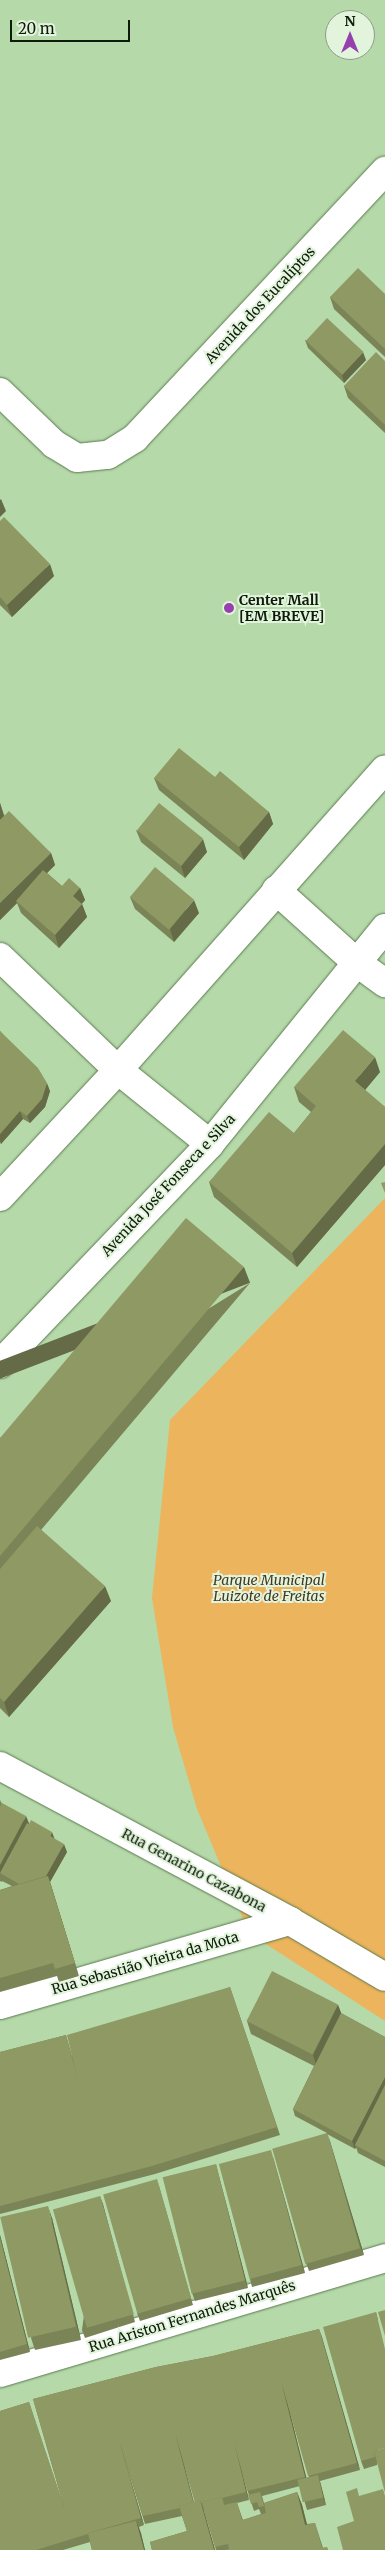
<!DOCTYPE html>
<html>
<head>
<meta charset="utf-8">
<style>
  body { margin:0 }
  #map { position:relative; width:385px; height:2550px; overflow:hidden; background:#b6d9aa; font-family:Merriweather,serif }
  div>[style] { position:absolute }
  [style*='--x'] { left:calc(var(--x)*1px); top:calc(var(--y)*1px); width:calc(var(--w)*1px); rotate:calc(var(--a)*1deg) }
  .green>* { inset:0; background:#ebb45d }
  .roads { filter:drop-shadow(0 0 1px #5a7a4e) drop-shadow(0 0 1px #5a7a4e) }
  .minor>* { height:28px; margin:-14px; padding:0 14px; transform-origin:14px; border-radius:14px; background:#fff }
  .major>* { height:28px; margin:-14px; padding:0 14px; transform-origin:14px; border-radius:14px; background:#fff }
  .wall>* { inset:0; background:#7b8456 }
  .shaded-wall>* { inset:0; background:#646b46; transform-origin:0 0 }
  .building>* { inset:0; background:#8f9964; transform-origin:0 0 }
  .dots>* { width:14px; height:14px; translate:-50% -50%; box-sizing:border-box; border:2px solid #e2f4dc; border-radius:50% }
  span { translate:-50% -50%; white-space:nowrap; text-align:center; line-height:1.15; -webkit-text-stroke:4px #e2f4dc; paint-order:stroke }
  .street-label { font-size:14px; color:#0e1b0a }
  .poi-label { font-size:14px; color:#0e1b0a; font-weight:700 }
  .left { translate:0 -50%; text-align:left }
  .park-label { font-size:14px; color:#453722; font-style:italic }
  .north { position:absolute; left:325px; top:10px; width:50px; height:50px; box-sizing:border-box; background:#e2f4dc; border:1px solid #8d9d88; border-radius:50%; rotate:0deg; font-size:14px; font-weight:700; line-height:20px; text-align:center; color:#0e1b0a }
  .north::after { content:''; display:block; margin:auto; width:18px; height:22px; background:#9540ae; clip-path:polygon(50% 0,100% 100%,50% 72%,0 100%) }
  .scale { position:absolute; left:10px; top:20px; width:120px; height:22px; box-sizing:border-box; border:2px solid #0e1b0a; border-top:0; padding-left:6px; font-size:15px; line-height:18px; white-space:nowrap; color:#0e1b0a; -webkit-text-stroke:4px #e2f4dc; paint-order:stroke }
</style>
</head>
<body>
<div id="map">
  <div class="green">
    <div style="clip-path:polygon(385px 1198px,385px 2021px,249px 1933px,197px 1809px,173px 1727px,152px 1598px,170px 1420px)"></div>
  </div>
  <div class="roads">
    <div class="minor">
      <div style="--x:0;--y:392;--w:75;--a:43.9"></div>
      <div style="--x:54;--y:444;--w:27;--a:31"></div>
      <div style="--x:77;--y:458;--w:31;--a:-6"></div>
      <div style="--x:108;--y:455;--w:32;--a:-32"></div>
      <div style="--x:135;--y:438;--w:366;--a:-46.9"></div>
      <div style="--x:276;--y:890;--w:108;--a:42"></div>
      <div style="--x:356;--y:962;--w:36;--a:36"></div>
      <div style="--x:0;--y:957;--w:163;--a:43.8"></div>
      <div style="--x:118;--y:1070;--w:118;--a:38.8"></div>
      <div style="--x:0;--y:1766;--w:329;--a:28.1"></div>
      <div style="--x:290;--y:1921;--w:110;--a:30.5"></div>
      <div style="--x:0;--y:2005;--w:302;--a:-16.2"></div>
      <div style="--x:0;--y:2373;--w:402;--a:-16.6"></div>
    </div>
    <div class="major">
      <div style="--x:0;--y:1197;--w:173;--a:-47.1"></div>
      <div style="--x:118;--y:1070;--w:402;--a:-48.4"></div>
      <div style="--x:0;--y:1364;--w:304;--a:-46.3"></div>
      <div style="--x:210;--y:1144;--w:278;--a:-51"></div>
    </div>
  </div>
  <div class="wall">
    <div style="clip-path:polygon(385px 294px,385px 357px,334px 309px,330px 297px)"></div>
    <div style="clip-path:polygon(305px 340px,366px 360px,344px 383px,308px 348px)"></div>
    <div style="clip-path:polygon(385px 361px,385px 433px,348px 398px,344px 386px)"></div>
    <div style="clip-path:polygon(0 521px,54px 576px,12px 617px,0 605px)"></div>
    <div style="clip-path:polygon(215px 777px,269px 812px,273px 824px,244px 860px,159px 790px,154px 778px)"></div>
    <div style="clip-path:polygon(0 803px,4px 815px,51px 853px,55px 865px,47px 873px,62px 886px,80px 888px,85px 900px,82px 904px,87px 917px,59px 948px,21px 913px,17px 903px,0 920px)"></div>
    <div style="clip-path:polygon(136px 830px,207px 852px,185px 878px,141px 842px)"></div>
    <div style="clip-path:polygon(130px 897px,199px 913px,174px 942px,135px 909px)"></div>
    <div style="clip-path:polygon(0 1031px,50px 1091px,45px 1107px,30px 1123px,23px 1119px,1px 1144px,0 1142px)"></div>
    <div style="clip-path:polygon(380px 1072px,365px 1090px,385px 1107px,385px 1165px,297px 1267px,214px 1197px,209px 1182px,294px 1133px,311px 1112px,299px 1102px,294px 1087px)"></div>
    <div style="clip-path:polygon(250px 1283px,41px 1530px,111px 1601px,9px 1717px,0 1708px,0 1438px)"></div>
    <div style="clip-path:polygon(0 1800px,2px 1804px,29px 1824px,54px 1839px,67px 1852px,50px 1882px,79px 1976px,59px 1982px,57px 1976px,0 1992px,0 1890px,12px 1886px,2px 1881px,2px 1882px,0 1881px)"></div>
    <div style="clip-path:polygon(230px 1987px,280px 2135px,155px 2174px,0 2214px,0 2052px,66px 2035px,72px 2056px)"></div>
    <div style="clip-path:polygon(338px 2005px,341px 2013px,385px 2037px,385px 2167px,358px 2153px,356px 2147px,355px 2149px,327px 2134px,364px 2255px,309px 2271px,306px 2263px,327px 2133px,295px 2116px,293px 2109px,314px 2066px,251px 2034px,247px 2021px)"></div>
    <div style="clip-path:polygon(273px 2157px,305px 2273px,252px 2287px,250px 2279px)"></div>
    <div style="clip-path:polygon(216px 2164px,218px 2172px,248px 2288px,195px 2301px,192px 2293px)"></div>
    <div style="clip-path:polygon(159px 2187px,193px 2305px,140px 2321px,137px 2313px)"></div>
    <div style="clip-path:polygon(100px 2196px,135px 2322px,85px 2338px,82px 2330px)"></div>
    <div style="clip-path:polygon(52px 2218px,81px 2340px,35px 2350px,31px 2338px)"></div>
    <div style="clip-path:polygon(0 2235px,30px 2352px,0 2360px)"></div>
    <div style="clip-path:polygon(376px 2312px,378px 2320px,377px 2465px,364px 2469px,361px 2461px)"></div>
    <div style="clip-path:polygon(evenodd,319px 2329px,360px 2470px,320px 2481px,326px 2505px,307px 2510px,300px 2486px,262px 2496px,264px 2503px,297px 2492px,302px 2505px,307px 2524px,315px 2523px,323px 2548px,327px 2547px,328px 2550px,216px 2550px,204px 2510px,204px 2511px,215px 2550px,152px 2550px,150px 2542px,187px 2531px,182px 2516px,145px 2524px,125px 2460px,144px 2525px,139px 2527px,145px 2550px,92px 2550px,90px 2542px,63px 2550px,0 2550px,0 2411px,29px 2402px,63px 2504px,33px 2399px,156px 2367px,213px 2356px,319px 2329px,288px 2405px,309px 2477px,306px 2478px,288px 2405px,319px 2329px,183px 2460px,195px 2502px,194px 2502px,183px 2460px,319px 2329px,241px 2470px,254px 2511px,259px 2509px,261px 2514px,243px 2520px,237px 2503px,249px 2500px,241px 2470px)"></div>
  </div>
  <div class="shaded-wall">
    <div style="clip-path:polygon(363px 352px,366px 360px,344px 383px,342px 375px)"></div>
    <div style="clip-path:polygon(1px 499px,6px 511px,0 517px,0 500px)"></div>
    <div style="clip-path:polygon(50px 564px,54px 576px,12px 617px,7px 605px)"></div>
    <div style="clip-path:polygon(0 803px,4px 816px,0 820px)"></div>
    <div style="clip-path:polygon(269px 812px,273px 824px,244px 860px,239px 847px)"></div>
    <div style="clip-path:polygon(203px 839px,207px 852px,185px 878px,181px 866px)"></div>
    <div style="clip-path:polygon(51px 853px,55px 865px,18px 902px,16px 901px,17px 903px,0 920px,0 903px)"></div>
    <div style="clip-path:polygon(80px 888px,85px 900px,77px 909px,73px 896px)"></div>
    <div style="clip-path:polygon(194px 900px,199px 913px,174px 942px,170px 929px)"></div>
    <div style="clip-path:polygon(82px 904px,87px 917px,59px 948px,55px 935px)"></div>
    <div style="clip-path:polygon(375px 1057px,380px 1072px,360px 1096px,355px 1081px)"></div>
    <div style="clip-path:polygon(47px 1083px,50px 1091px,45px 1107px,30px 1123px,27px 1116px)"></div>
    <div style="clip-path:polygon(20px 1111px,23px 1119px,1px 1144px,0 1140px,0 1134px)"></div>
    <div style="clip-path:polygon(385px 1144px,385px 1165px,297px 1267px,292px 1253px)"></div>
    <div style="left:244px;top:1267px;width:17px;height:378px;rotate:69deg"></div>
    <div style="clip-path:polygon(105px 1586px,111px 1601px,9px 1717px,4px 1702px)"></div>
    <div style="clip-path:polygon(26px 1816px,31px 1828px,0 1874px,0 1865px)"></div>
    <div style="clip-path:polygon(52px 1832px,55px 1840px,50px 1836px)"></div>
    <div style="clip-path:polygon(64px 1844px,67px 1852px,50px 1882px,79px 1976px,46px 1876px)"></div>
    <div style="clip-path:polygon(338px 2005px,343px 2018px,317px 2068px,313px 2055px)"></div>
    <div style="clip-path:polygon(385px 2077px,385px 2090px,355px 2145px,356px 2147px,355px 2149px,352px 2141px)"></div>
    <div style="clip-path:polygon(327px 2133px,330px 2141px,364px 2255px,361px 2248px)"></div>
    <div style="clip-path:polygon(271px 2150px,273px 2157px,305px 2273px,302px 2265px)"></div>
    <div style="clip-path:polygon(216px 2164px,218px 2172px,248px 2288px,245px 2280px)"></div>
    <div style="clip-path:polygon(157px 2179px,159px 2187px,193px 2305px)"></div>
    <div style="clip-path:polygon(100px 2196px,103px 2204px,135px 2322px,133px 2314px)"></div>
    <div style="clip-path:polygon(48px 2206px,52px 2218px,81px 2340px,77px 2327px)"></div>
    <div style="clip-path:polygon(0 2235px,30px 2352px,27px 2344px,0 2238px)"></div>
    <div style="clip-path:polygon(319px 2329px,322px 2337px,360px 2470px,357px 2463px)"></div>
    <div style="clip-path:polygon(281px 2381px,284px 2389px,308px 2484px,305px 2477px)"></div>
    <div style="clip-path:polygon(175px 2433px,178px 2441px,196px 2513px,194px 2505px)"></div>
    <div style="clip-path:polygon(119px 2440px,121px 2448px,144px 2525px,141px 2518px)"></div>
    <div style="clip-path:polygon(234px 2442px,236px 2449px,249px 2500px,246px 2492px)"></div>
    <div style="clip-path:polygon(318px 2475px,320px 2482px,326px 2505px,323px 2497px)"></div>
    <div style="clip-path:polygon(297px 2492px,302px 2505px,310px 2537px,305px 2525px)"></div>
    <div style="clip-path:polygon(200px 2500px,205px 2515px,215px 2550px,214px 2550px)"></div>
    <div style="clip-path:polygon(136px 2521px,141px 2533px,145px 2550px,144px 2550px)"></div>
  </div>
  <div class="building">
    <div style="clip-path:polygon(358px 268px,385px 294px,385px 349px,330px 297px)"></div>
    <div style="left:327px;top:318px;width:50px;height:31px;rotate:43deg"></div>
    <div style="clip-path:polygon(376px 352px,385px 361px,385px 425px,344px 386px)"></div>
    <div style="clip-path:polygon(4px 517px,50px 564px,7px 605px,0 597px,0 521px)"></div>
    <div style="clip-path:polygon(179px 748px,215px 777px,220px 771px,269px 812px,239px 847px,154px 778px)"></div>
    <div style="left:159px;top:803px;width:57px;height:35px;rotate:39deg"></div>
    <div style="clip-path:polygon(9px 811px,51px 853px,0 903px,0 820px)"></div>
    <div style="left:155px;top:867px;width:51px;height:39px;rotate:40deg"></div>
    <div style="clip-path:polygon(43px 870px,62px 886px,69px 878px,80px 888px,73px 896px,82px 904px,55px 935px,16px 901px)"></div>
    <div style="clip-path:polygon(343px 1030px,375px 1057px,355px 1081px,385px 1107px,385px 1144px,292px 1253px,209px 1182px,269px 1112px,294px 1133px,316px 1106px,294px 1087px)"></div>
    <div style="clip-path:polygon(0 1031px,38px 1068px,47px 1083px,42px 1099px,27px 1116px,20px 1111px,0 1134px)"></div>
    <div style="clip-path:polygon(385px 1182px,385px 1193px,381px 1183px)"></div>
    <div style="clip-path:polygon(186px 1218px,244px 1267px,0 1556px,0 1438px)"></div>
    <div style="clip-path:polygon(37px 1526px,105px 1586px,4px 1702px,0 1698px,0 1569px)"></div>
    <div style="clip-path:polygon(2px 1803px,26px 1816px,0 1865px,0 1807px)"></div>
    <div style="clip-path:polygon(31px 1820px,52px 1832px,50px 1836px,64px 1844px,46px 1876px,19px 1884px,0 1873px,27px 1823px,29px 1824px)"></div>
    <div style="clip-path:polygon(48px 1876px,75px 1963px,55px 1969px,53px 1963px,0 1978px,0 1890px)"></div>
    <div style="left:272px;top:1971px;width:74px;height:56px;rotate:27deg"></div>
    <div style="clip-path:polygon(230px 1987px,277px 2127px,152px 2166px,0 2206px,0 2052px,66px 2035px,77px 2077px,67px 2035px)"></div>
    <div style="clip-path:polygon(341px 2013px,385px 2037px,385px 2077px,352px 2141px,293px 2109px)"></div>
    <div style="clip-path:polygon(385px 2085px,385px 2161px,355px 2145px)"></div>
    <div style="left:327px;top:2133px;width:120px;height:57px;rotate:74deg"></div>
    <div style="left:271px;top:2150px;width:119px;height:54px;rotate:75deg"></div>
    <div style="left:216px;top:2164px;width:120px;height:55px;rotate:76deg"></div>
    <div style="left:157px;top:2179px;width:124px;height:56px;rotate:74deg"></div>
    <div style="left:100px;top:2196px;width:123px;height:49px;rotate:74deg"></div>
    <div style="left:48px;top:2206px;width:124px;height:49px;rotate:77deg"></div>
    <div style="clip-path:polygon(0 2238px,27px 2344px,0 2352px)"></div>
    <div style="clip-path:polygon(385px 2310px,385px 2336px,378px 2312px)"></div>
    <div style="clip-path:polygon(376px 2312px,385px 2349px,385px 2448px,374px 2451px,375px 2457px,361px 2461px,323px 2327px)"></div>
    <div style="clip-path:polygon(319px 2329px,357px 2463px,308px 2476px,281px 2381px,305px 2477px,247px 2491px,234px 2442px,246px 2492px,222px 2498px,222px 2497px,202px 2502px,202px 2503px,201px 2503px,200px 2500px,195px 2502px,175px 2433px,193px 2502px,179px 2506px,180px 2508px,143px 2516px,119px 2440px,141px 2518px,88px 2533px,88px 2534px,36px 2550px,0 2550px,0 2411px,29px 2402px,65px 2510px,33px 2399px,156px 2367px,213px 2356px)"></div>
    <div style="clip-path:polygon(385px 2448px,385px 2493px,374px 2451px)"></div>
    <div style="left:318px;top:2475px;width:23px;height:21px;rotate:77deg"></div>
    <div style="clip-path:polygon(357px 2488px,359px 2496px,383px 2489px,385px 2496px,385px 2550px,343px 2550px,337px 2527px,354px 2521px,346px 2492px)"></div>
    <div style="clip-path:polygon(260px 2492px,264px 2506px,259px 2507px,257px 2502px,251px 2504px,248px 2495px)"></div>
    <div style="clip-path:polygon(297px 2492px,305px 2525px,315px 2523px,322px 2548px,327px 2547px,327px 2550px,226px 2550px,229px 2549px,228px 2544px,215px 2547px,202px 2502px,222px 2497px,224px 2505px,237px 2502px,242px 2520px,266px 2513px,264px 2503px)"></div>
    <div style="clip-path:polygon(200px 2500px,214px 2550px,152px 2550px,150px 2542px,187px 2531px,179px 2506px)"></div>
    <div style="clip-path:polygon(136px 2521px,144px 2550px,92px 2550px,88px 2533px)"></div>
  </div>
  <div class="dots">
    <div style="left:229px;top:608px;background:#9540ae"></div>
  </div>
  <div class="street-label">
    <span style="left:260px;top:305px;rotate:-47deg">Avenida dos Eucalíptos</span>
    <span style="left:168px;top:1185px;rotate:-47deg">Avenida José Fonseca e Silva</span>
    <span style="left:194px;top:1870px;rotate:28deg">Rua Genarino Cazabona</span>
    <span style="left:145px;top:1963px;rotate:-16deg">Rua Sebastião Vieira da Mota</span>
    <span style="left:192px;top:2316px;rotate:-17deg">Rua Ariston Fernandes Marquês</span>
  </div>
  <div class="poi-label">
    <span class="left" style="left:239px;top:608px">Center Mall<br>[EM BREVE]</span>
  </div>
  <div class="park-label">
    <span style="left:269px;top:1588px">Parque Municipal<br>Luizote de Freitas</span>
  </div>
  <div class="north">N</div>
  <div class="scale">20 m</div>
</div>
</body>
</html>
